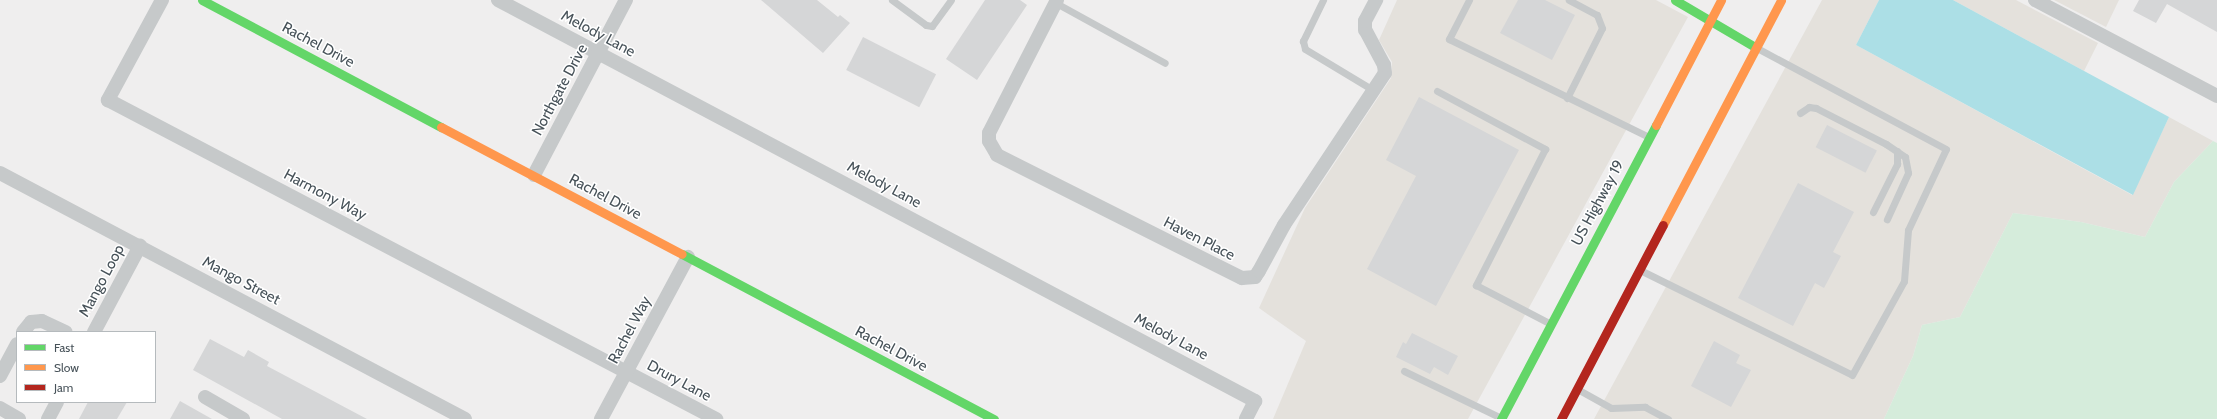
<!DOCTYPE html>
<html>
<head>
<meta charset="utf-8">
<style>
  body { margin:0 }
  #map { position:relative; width:2217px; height:419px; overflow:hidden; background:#efeeee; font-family:Cabin,sans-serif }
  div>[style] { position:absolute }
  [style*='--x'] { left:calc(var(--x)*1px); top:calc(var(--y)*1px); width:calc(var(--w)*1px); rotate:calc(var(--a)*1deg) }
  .commercial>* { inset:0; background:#e4e1dc }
  .green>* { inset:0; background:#d5ecdb }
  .water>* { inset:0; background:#acdfe6 }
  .building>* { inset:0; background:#d5d6d7; transform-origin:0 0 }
  .lane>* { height:7px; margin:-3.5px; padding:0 3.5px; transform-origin:3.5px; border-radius:3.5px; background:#c6c9ca }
  .street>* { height:14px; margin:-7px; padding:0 7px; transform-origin:7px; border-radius:7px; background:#c6c9ca }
  .fast>* { height:9px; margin:-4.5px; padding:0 4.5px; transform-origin:4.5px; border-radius:4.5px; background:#63d668 }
  .slow>* { height:9px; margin:-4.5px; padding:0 4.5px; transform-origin:4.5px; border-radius:4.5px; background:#ff974d }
  .jam>* { height:9px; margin:-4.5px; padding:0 4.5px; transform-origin:4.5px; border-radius:4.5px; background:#b3261e }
  span { translate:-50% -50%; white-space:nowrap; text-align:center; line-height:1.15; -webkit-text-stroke:3px #fff; paint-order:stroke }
  .street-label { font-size:15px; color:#475259 }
  .legend { position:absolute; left:16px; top:331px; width:140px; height:72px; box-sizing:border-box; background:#fff; border:1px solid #b5babd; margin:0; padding:5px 7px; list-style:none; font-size:12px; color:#475259 }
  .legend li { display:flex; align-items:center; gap:8px; height:20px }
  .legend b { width:20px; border:1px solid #b5babd }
</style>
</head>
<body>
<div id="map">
  <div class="commercial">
    <div style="clip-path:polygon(1397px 0,1656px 0,1688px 17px,1468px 419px,1273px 419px,1306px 341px,1259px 308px,1305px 208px,1391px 78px,1392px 62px,1379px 40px)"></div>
    <div style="clip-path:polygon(1822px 0,1879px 0,1856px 45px,2132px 195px,2169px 117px,2213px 141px,2174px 182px,2145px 237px,2081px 222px,2013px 213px,1960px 317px,1922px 325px,1913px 356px,1884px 419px,1594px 419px)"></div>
    <div style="clip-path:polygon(1953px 0,2016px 0,2098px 43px,2084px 71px)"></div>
    <div style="clip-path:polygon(2054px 0,2119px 0,2106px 27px)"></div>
  </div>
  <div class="green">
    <div style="clip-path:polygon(2213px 141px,2217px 143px,2217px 419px,1884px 419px,1913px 356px,1922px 325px,1960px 317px,2013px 213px,2081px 222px,2145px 237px,2174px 182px)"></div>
  </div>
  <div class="water">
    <div style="clip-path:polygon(1879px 0,1953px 0,2169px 117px,2133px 195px,1856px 45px)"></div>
  </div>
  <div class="building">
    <div style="clip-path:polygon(761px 0,817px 0,838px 17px,840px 15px,850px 23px,823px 53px)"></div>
    <div style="clip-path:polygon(985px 0,1020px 0,1027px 5px,977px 80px,946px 59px)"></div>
    <div style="clip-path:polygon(1518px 0,1545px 0,1575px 15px,1552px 60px,1500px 33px)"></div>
    <div style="clip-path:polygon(2139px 0,2217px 0,2217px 32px,2167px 4px,2156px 23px,2133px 11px)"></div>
    <div style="left:863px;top:37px;width:82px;height:37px;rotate:27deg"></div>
    <div style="clip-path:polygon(1419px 97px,1519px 150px,1436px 306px,1367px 269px,1416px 176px,1386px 160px)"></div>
    <div style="left:1827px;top:125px;width:56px;height:25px;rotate:27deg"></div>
    <div style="clip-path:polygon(1798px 183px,1854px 212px,1833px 252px,1841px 256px,1824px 288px,1815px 283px,1793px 326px,1738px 298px)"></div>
    <div style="clip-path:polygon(1412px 333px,1458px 356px,1448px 375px,1434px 367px,1430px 374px,1396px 357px,1403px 342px,1406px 344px)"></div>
    <div style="clip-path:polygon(210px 339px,244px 357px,248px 350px,269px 362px,267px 366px,367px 419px,282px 419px,193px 370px)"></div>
    <div style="clip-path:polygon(1714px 341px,1740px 355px,1736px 363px,1751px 370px,1731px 407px,1691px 386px)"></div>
    <div style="clip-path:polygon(180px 401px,212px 419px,170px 419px)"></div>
    <div style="clip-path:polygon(88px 402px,127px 402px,117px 419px,79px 419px)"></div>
  </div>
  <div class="lane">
    <div style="--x:892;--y:0;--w:42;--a:36.3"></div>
    <div style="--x:926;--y:25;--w:6;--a:9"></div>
    <div style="--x:932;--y:26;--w:32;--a:-54"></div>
    <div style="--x:1323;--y:0;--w:46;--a:116"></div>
    <div style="--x:1303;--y:41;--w:8;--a:76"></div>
    <div style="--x:1305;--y:49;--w:79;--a:31.1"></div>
    <div style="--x:1469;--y:0;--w:44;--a:117.1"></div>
    <div style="--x:1449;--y:39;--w:220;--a:26.1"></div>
    <div style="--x:1056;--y:3;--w:124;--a:28.8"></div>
    <div style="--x:1437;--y:91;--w:123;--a:28.2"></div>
    <div style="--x:1545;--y:149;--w:153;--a:116.9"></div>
    <div style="--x:1476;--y:285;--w:82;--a:27.5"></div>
    <div style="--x:1567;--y:98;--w:78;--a:-63.4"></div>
    <div style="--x:1602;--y:28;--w:14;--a:-111"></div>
    <div style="--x:1597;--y:15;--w:32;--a:-152"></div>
    <div style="--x:1800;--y:113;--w:11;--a:-34"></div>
    <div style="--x:1809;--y:107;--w:7;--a:8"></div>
    <div style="--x:1816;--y:108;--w:79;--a:27.2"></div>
    <div style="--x:1886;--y:144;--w:23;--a:34"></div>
    <div style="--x:1905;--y:157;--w:16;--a:79"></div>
    <div style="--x:1908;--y:173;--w:51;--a:114.5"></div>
    <div style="--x:1873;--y:212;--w:54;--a:-63.4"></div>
    <div style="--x:1897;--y:164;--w:13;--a:-90"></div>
    <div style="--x:1642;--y:271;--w:234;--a:26.3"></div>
    <div style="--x:1852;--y:375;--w:107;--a:-61"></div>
    <div style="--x:1904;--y:281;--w:51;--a:-85.5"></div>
    <div style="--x:1908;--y:230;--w:89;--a:-64.9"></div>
    <div style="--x:1946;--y:149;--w:214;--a:-151.9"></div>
    <div style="--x:1404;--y:371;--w:106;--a:25.8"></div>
    <div style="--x:1579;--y:390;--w:37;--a:29"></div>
    <div style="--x:1611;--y:408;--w:34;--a:-2"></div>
    <div style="--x:1645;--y:407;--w:26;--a:28"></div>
  </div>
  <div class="street">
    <div style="--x:162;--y:0;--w:114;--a:118.4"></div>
    <div style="--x:108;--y:100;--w:687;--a:27.68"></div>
    <div style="--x:498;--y:0;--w:857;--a:27.91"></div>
    <div style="--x:1255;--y:401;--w:20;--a:117"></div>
    <div style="--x:1057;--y:0;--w:149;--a:117.1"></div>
    <div style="--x:989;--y:133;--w:8;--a:90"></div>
    <div style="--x:989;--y:141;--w:16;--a:60"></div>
    <div style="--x:997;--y:155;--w:274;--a:26.7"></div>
    <div style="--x:1242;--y:278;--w:13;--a:-4"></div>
    <div style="--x:1255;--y:277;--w:7;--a:-56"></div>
    <div style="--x:1259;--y:271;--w:52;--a:-61.5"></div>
    <div style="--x:1284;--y:225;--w:182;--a:-56.4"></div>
    <div style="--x:1385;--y:73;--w:8;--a:-97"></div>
    <div style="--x:1384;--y:65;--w:40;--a:-118"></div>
    <div style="--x:1365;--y:30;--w:9;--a:-90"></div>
    <div style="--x:1365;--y:21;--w:24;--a:-62"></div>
    <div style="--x:2035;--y:0;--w:206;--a:27.8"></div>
    <div style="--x:0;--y:173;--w:526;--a:27.88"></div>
    <div style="--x:534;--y:175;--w:198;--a:-62.3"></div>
    <div style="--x:23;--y:332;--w:13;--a:-51"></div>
    <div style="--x:31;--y:322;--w:11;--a:-5"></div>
    <div style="--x:42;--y:321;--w:26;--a:25"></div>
    <div style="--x:94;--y:332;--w:98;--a:-61.9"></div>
    <div style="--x:0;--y:376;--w:36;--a:-62"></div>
    <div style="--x:205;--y:397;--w:44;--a:30.1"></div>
    <div style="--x:0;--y:408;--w:22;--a:30"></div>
    <div style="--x:48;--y:419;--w:19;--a:-62"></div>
    <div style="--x:601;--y:419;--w:184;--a:-61.8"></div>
  </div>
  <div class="fast">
    <div style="--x:202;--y:0;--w:271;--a:28"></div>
    <div style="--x:1675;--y:0;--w:93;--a:30.4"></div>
    <div style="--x:682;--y:254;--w:353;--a:27.9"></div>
    <div style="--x:1501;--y:419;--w:332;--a:-62.2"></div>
  </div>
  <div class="slow">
    <div style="--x:1656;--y:125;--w:141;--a:-62.5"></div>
    <div style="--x:441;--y:127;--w:272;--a:27.8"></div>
    <div style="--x:1663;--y:225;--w:254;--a:-62.3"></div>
  </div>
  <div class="jam">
    <div style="--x:1561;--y:419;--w:219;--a:-62.3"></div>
  </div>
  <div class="street-label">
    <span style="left:598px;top:34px;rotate:28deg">Melody Lane</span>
    <span style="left:318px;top:45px;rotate:28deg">Rachel Drive</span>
    <span style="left:560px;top:90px;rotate:-62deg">Northgate Drive</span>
    <span style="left:884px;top:185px;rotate:28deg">Melody Lane</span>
    <span style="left:325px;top:195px;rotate:28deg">Harmony Way</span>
    <span style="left:605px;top:197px;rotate:28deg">Rachel Drive</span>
    <span style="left:1598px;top:203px;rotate:-62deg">US Highway 19</span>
    <span style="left:1199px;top:239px;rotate:27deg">Haven Place</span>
    <span style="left:102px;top:281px;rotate:-62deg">Mango Loop</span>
    <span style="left:241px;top:281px;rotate:28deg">Mango Street</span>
    <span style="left:630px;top:330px;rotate:-62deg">Rachel Way</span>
    <span style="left:1171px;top:337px;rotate:28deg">Melody Lane</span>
    <span style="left:891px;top:349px;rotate:28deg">Rachel Drive</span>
    <span style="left:679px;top:381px;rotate:28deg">Drury Lane</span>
  </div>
  <ul class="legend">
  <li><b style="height:5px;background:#63d668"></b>Fast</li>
  <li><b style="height:5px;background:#ff974d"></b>Slow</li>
  <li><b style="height:5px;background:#b3261e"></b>Jam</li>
  </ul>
</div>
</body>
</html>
